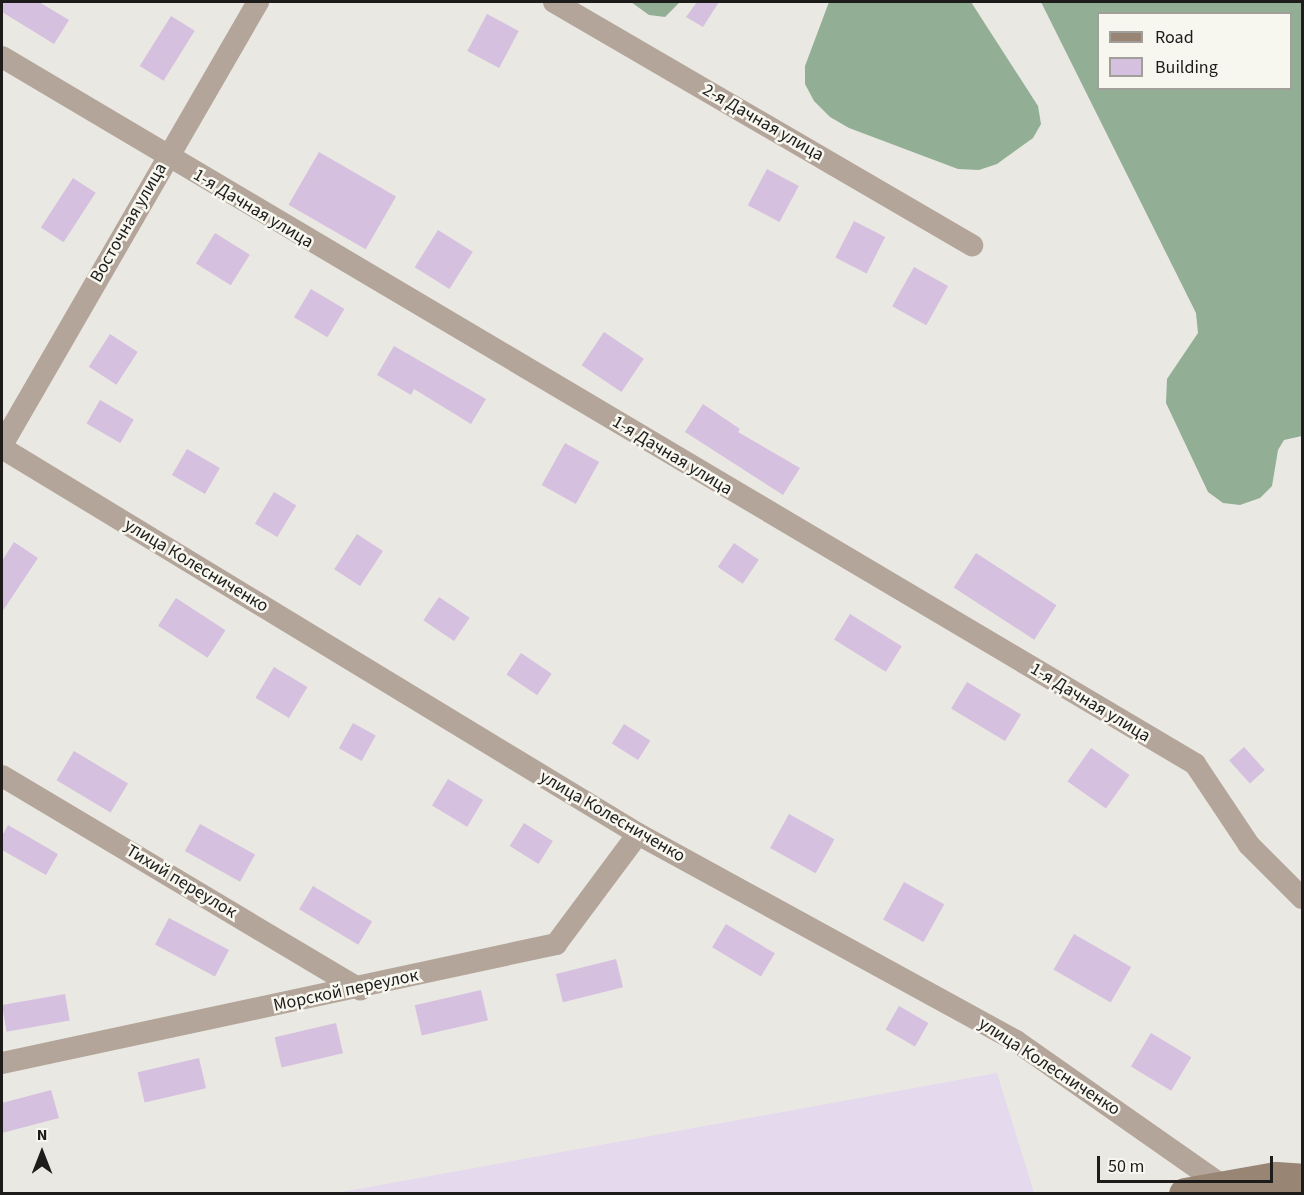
<!DOCTYPE html>
<html>
<head>
<meta charset="utf-8">
<style>
  body { margin:0 }
  #map { position:relative; width:1304px; height:1195px; overflow:hidden; background:#eae8e2; font-family:"Source Sans 3",sans-serif }
  div>[style] { position:absolute }
  [style*='--x'] { left:calc(var(--x)*1px); top:calc(var(--y)*1px); width:calc(var(--w)*1px); rotate:calc(var(--a)*1deg) }
  .industrial>* { inset:0; background:#e5d9ed }
  .forest>* { inset:0; background:#92af95 }
  .building>* { inset:0; background:#d6c0df; transform-origin:0 0 }
  .street>* { height:22px; margin:-11px; padding:0 11px; transform-origin:11px; border-radius:11px; background:#b3a59a }
  .secondary>* { height:33px; margin:-16.5px; padding:0 16.5px; transform-origin:16.5px; border-radius:16.5px; background:#988574 }
  span { translate:-50% -50%; white-space:nowrap; text-align:center; line-height:1.15; -webkit-text-stroke:5px #f7f6ef; paint-order:stroke }
  .street-label { font-size:18px; color:#1d1c1a }
  .frame { position:absolute; inset:0; border:3px solid #1d1c1a; pointer-events:none }
  .legend { position:absolute; left:1097px; top:12px; width:195px; height:78px; box-sizing:border-box; background:#f7f6ef; border:2px solid #a09f9a; margin:0; padding:8px 10px; list-style:none; font-size:18px; color:#1d1c1a }
  .legend li { display:flex; align-items:center; gap:12px; height:30px }
  .legend b { width:30px; border:2px solid #a09f9a }
  .north { position:absolute; left:12px; top:1123px; width:60px; height:60px; -webkit-text-stroke:4px #f7f6ef; paint-order:stroke; rotate:0deg; font-size:16px; font-weight:700; line-height:24px; text-align:center; color:#1d1c1a }
  .north::after { content:''; display:block; margin:auto; width:21px; height:27px; background:#1d1c1a; clip-path:polygon(50% 0,100% 100%,50% 72%,0 100%) }
  .scale { position:absolute; left:1097px; top:1156px; width:176px; height:27px; box-sizing:border-box; border:3px solid #1d1c1a; border-top:0; padding-left:8px; font-size:18px; line-height:21px; white-space:nowrap; color:#1d1c1a; -webkit-text-stroke:4px #f7f6ef; paint-order:stroke }
</style>
</head>
<body>
<div id="map">
  <div class="industrial">
    <div style="clip-path:polygon(997px 1073px,1034px 1193px,336px 1193px)"></div>
  </div>
  <div class="forest">
    <div style="clip-path:polygon(631px 2px,680px 2px,665px 17px,649px 15px)"></div>
    <div style="clip-path:polygon(829px 2px,971px 2px,1038px 106px,1041px 124px,1033px 138px,997px 164px,979px 170px,958px 169px,849px 128px,830px 117px,814px 101px,805px 84px,805px 66px)"></div>
    <div style="clip-path:polygon(evenodd,1041px 2px,1302px 2px,1302px 436px,1284px 440px,1278px 450px,1272px 486px,1260px 498px,1240px 505px,1223px 503px,1208px 492px,1166px 403px,1167px 379px,1198px 333px,1196px 313px,1041px 2px,1098px 14px,1290px 14px,1290px 88px,1098px 88px,1098px 14px)"></div>
  </div>
  <div class="building">
    <div style="clip-path:polygon(2px 2px,39px 2px,69px 20px,54px 44px,2px 12px)"></div>
    <div style="clip-path:polygon(697px 2px,719px 2px,703px 27px,686px 17px)"></div>
    <div style="left:487px;top:14px;width:36px;height:42px;rotate:28deg"></div>
    <div style="left:171px;top:16px;width:28px;height:59px;rotate:32deg"></div>
    <div style="left:319px;top:152px;width:89px;height:61px;rotate:30deg"></div>
    <div style="left:767px;top:169px;width:36px;height:41px;rotate:28deg"></div>
    <div style="left:73px;top:178px;width:27px;height:59px;rotate:33deg"></div>
    <div style="left:854px;top:221px;width:35px;height:41px;rotate:27deg"></div>
    <div style="left:438px;top:230px;width:41px;height:44px;rotate:32deg"></div>
    <div style="left:215px;top:233px;width:41px;height:36px;rotate:32deg"></div>
    <div style="left:914px;top:267px;width:39px;height:45px;rotate:29deg"></div>
    <div style="left:311px;top:289px;width:39px;height:33px;rotate:31deg"></div>
    <div style="left:604px;top:332px;width:48px;height:40px;rotate:34deg"></div>
    <div style="left:110px;top:334px;width:33px;height:39px;rotate:33deg"></div>
    <div style="clip-path:polygon(394px 346px,486px 399px,471px 424px,414px 389px,411px 395px,377px 375px)"></div>
    <div style="left:100px;top:400px;width:39px;height:27px;rotate:30deg"></div>
    <div style="clip-path:polygon(703px 404px,740px 429px,738px 432px,800px 468px,783px 495px,685px 432px)"></div>
    <div style="left:565px;top:443px;width:39px;height:48px;rotate:29deg"></div>
    <div style="left:187px;top:449px;width:38px;height:30px;rotate:30deg"></div>
    <div style="left:274px;top:492px;width:26px;height:37px;rotate:31deg"></div>
    <div style="left:357px;top:534px;width:31px;height:42px;rotate:33deg"></div>
    <div style="clip-path:polygon(14px 542px,38px 558px,2px 612px,2px 561px)"></div>
    <div style="left:734px;top:543px;width:30px;height:29px;rotate:34deg"></div>
    <div style="left:976px;top:553px;width:96px;height:41px;rotate:33deg"></div>
    <div style="left:439px;top:597px;width:37px;height:28px;rotate:34deg"></div>
    <div style="left:176px;top:598px;width:59px;height:33px;rotate:33deg"></div>
    <div style="left:850px;top:614px;width:61px;height:30px;rotate:32deg"></div>
    <div style="left:521px;top:653px;width:37px;height:26px;rotate:34deg"></div>
    <div style="left:274px;top:667px;width:39px;height:36px;rotate:31deg"></div>
    <div style="left:967px;top:682px;width:63px;height:31px;rotate:31deg"></div>
    <div style="left:353px;top:723px;width:26px;height:29px;rotate:29deg"></div>
    <div style="left:624px;top:724px;width:31px;height:23px;rotate:32deg"></div>
    <div style="left:1244px;top:747px;width:31px;height:20px;rotate:48deg"></div>
    <div style="left:1091px;top:748px;width:47px;height:41px;rotate:35deg"></div>
    <div style="left:74px;top:751px;width:63px;height:34px;rotate:31deg"></div>
    <div style="left:448px;top:779px;width:41px;height:31px;rotate:31deg"></div>
    <div style="left:789px;top:814px;width:52px;height:39px;rotate:29deg"></div>
    <div style="left:524px;top:823px;width:34px;height:27px;rotate:32deg"></div>
    <div style="left:200px;top:824px;width:63px;height:31px;rotate:29deg"></div>
    <div style="clip-path:polygon(8px 825px,58px 854px,46px 875px,2px 850px,2px 836px)"></div>
    <div style="left:904px;top:882px;width:46px;height:43px;rotate:29deg"></div>
    <div style="left:313px;top:886px;width:69px;height:27px;rotate:31deg"></div>
    <div style="left:169px;top:918px;width:68px;height:30px;rotate:28deg"></div>
    <div style="left:726px;top:924px;width:57px;height:27px;rotate:31deg"></div>
    <div style="left:1074px;top:934px;width:66px;height:41px;rotate:30deg"></div>
    <div style="left:616px;top:959px;width:29px;height:62px;rotate:76deg"></div>
    <div style="left:481px;top:990px;width:31px;height:68px;rotate:77deg"></div>
    <div style="left:65px;top:994px;width:27px;height:64px;rotate:80deg"></div>
    <div style="left:899px;top:1006px;width:34px;height:27px;rotate:30deg"></div>
    <div style="left:336px;top:1023px;width:31px;height:63px;rotate:77deg"></div>
    <div style="left:1151px;top:1033px;width:47px;height:39px;rotate:31deg"></div>
    <div style="left:199px;top:1058px;width:31px;height:63px;rotate:77deg"></div>
    <div style="clip-path:polygon(51px 1090px,59px 1118px,2px 1133px,2px 1103px)"></div>
  </div>
  <div class="street">
    <div style="--x:554;--y:2;--w:484;--a:30.2"></div>
    <div style="--x:2;--y:57;--w:1387;--a:30.65"></div>
    <div style="--x:1195;--y:764;--w:97;--a:56.3"></div>
    <div style="--x:1249;--y:845;--w:75;--a:45"></div>
    <div style="--x:2;--y:445;--w:512;--a:-59.98"></div>
    <div style="--x:2;--y:448;--w:744;--a:31.25"></div>
    <div style="--x:638;--y:834;--w:431;--a:28.7"></div>
    <div style="--x:1016;--y:1041;--w:251;--a:35"></div>
    <div style="--x:2;--y:776;--w:417;--a:30.8"></div>
    <div style="--x:2;--y:1063;--w:567;--a:-12.12"></div>
    <div style="--x:556;--y:944;--w:137;--a:-53.3"></div>
  </div>
  <div class="secondary">
    <div style="--x:1185;--y:1194;--w:92;--a:-10"></div>
    <div style="--x:1276;--y:1178;--w:26;--a:4"></div>
  </div>
  <div class="street-label">
    <span style="left:763px;top:123px;rotate:30deg">2-я Дачная улица</span>
    <span style="left:253px;top:209px;rotate:31deg">1-я Дачная улица</span>
    <span style="left:129px;top:223px;rotate:-60deg">Восточная улица</span>
    <span style="left:672px;top:456px;rotate:31deg">1-я Дачная улица</span>
    <span style="left:196px;top:566px;rotate:31deg">улица Колесниченко</span>
    <span style="left:1090px;top:703px;rotate:31deg">1-я Дачная улица</span>
    <span style="left:612px;top:817px;rotate:30deg">улица Колесниченко</span>
    <span style="left:181px;top:882px;rotate:31deg">Тихий переулок</span>
    <span style="left:346px;top:991px;rotate:-12deg">Морской переулок</span>
    <span style="left:1049px;top:1067px;rotate:33deg">улица Колесниченко</span>
  </div>
  <div class="frame"></div>
  <ul class="legend">
  <li><b style="height:8px;background:#988574"></b>Road</li>
  <li><b style="height:16px;background:#d6c0df"></b>Building</li>
  </ul>
  <div class="north">N</div>
  <div class="scale">50 m</div>
</div>
</body>
</html>
